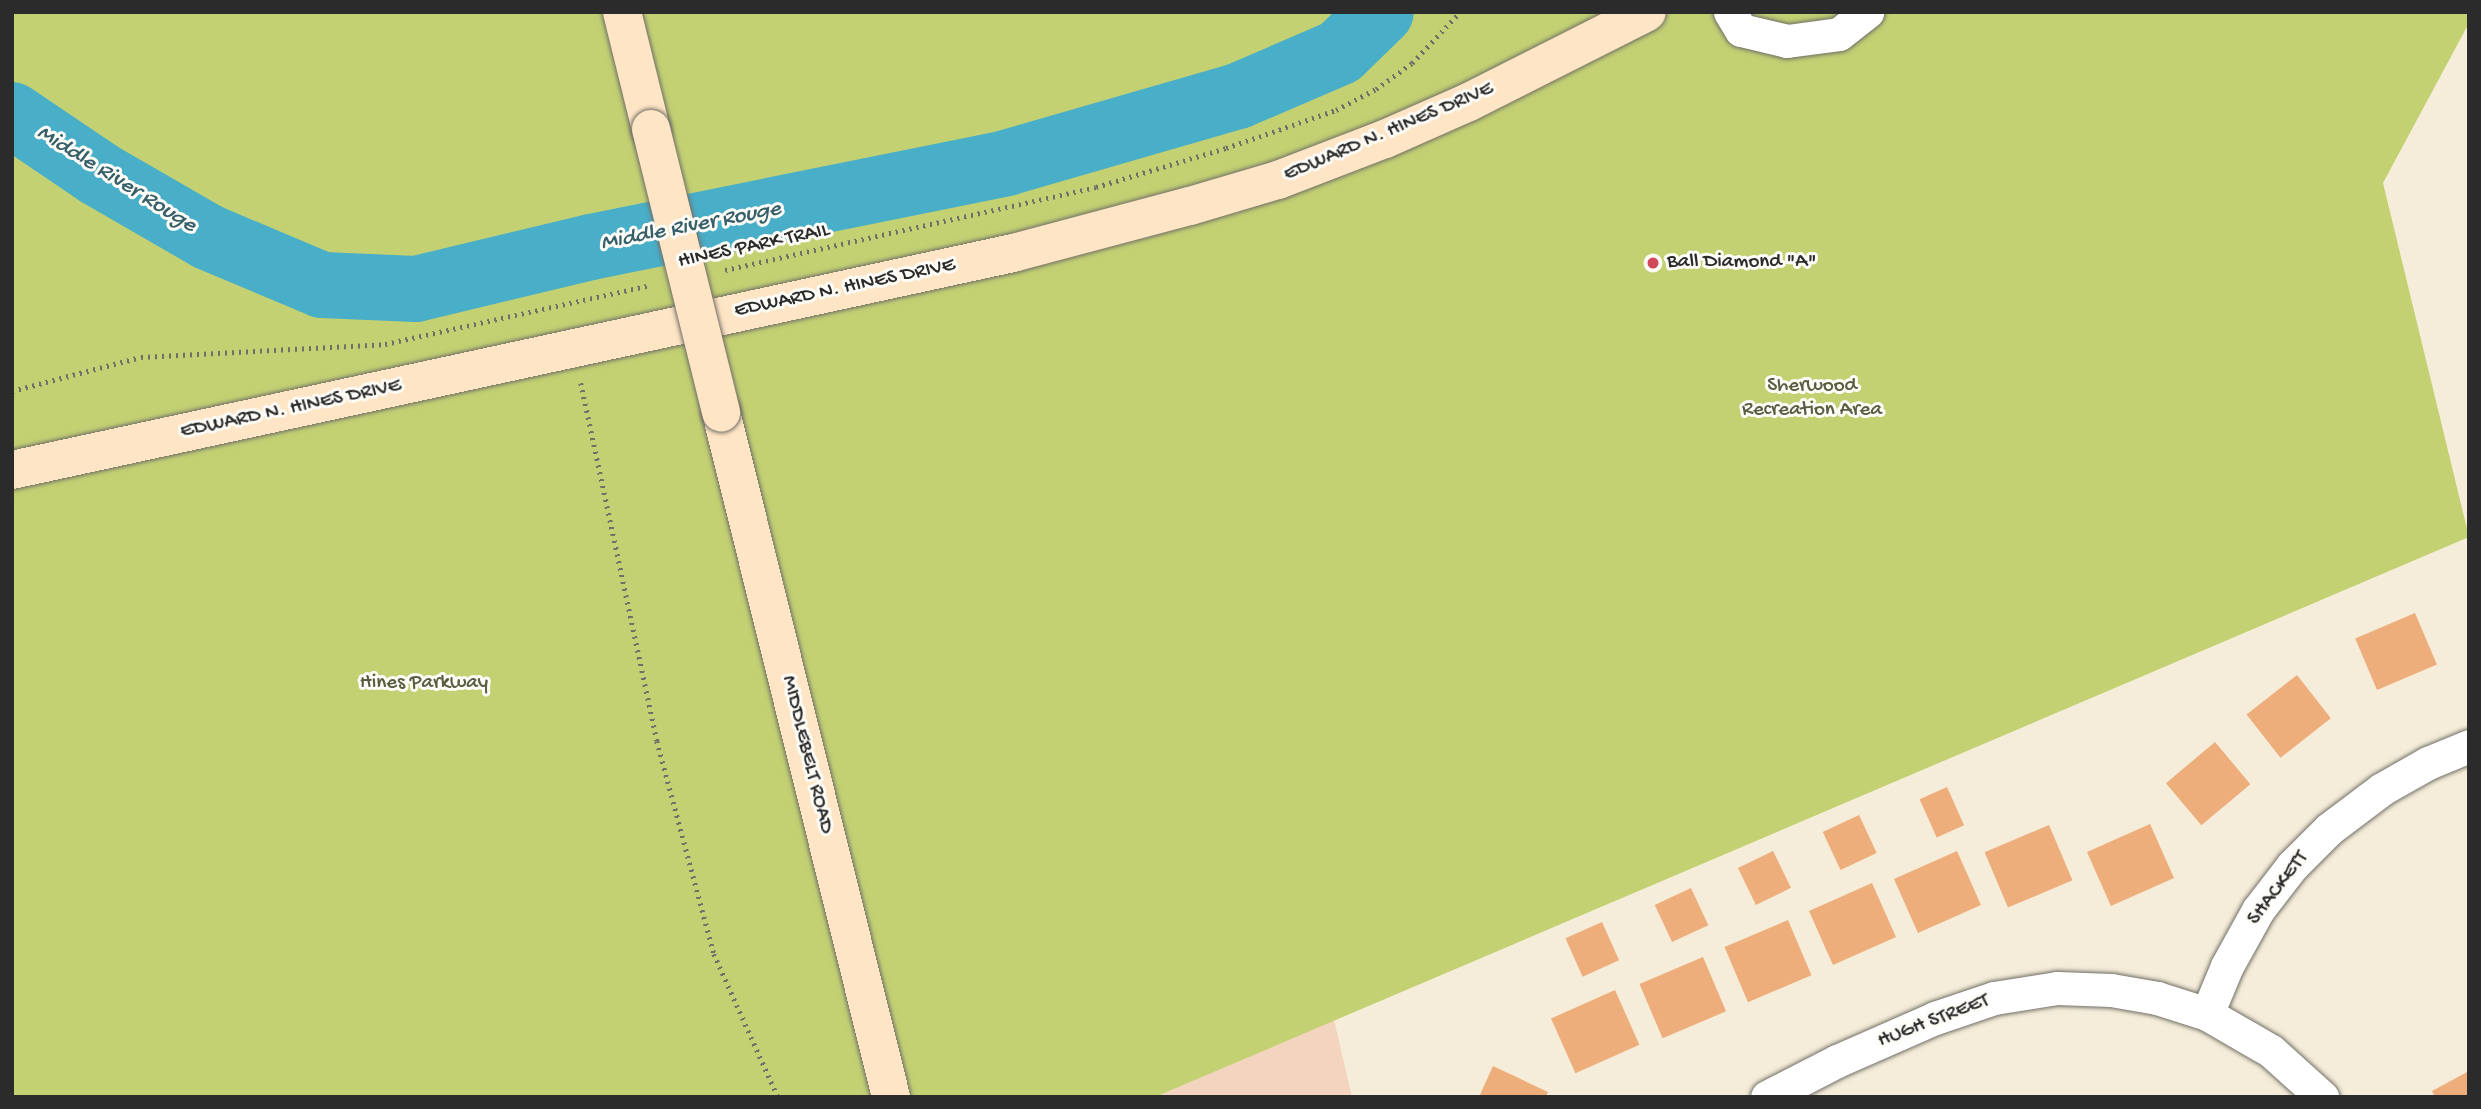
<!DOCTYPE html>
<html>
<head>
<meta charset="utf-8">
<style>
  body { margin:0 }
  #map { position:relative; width:2481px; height:1109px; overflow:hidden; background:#f5edd9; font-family:"Gochi Hand",sans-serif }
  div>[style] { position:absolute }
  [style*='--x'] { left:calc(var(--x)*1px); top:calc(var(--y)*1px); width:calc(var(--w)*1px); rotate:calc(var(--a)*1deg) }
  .built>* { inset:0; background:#f3d4be }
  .green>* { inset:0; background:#c3d173 }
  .river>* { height:66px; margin:-33px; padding:0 33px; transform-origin:33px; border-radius:33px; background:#49aec8 }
  .building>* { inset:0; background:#eeae7c; transform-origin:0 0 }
  .path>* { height:4.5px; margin-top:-2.25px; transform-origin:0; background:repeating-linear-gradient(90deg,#726f68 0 2px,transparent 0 7px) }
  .roads { filter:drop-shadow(0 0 2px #726f68) drop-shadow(0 0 2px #726f68) }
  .street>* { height:33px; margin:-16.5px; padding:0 16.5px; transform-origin:16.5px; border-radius:16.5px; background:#fff }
  .secondary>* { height:38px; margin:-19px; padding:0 19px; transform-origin:19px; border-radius:19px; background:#fee5c5 }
  .bridges { filter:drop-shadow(0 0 2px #726f68) drop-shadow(0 0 2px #726f68) }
  .secondary-bridge>* { height:38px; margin:-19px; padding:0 19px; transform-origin:19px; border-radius:19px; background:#fee5c5 }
  .dots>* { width:19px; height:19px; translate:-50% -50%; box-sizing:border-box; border:4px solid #fdfcf7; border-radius:50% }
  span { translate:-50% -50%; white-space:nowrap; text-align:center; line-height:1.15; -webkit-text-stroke:6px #fdfcf7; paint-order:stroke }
  .street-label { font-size:21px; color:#2b2b2b }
  .poi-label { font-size:21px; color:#2b2b2b }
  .left { translate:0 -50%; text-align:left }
  .park-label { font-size:21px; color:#595d41 }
  .water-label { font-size:23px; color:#375f6a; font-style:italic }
  .frame { position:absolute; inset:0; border:14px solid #2b2b2b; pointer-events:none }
</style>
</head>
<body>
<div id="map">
  <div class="built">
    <div style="clip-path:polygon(1334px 1020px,1352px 1097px,1155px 1097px)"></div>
  </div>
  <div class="green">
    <div style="clip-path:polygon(12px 12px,2469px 12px,2469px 23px,2383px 183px,2469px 537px,1155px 1097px,12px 1097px)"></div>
  </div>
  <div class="river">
    <div style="--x:12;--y:115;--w:105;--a:34.1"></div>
    <div style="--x:99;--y:174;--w:126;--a:30"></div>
    <div style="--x:208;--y:237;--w:124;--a:22.8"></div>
    <div style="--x:322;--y:285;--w:94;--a:2.4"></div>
    <div style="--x:416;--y:289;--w:180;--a:-13.5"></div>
    <div style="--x:591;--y:247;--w:423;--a:-11.4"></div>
    <div style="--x:1006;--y:163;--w:241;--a:-16.1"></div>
    <div style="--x:1238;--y:96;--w:111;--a:-23.3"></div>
    <div style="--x:1340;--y:52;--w:57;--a:-44.3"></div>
  </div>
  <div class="building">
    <div style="left:2415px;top:613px;width:56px;height:65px;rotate:67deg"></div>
    <div style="left:2297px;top:675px;width:55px;height:64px;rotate:52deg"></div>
    <div style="left:2215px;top:742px;width:55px;height:64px;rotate:50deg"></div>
    <div style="left:1947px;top:787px;width:42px;height:30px;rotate:66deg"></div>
    <div style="left:1859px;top:815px;width:42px;height:40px;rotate:65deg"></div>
    <div style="left:2150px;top:824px;width:59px;height:69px;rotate:66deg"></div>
    <div style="left:2049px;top:825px;width:60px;height:70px;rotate:67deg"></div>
    <div style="left:1773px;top:851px;width:41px;height:39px;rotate:64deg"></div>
    <div style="left:1957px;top:851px;width:59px;height:69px;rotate:66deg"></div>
    <div style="left:1872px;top:883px;width:59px;height:69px;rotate:66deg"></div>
    <div style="left:1691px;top:888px;width:41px;height:40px;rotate:65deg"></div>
    <div style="left:1788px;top:920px;width:60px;height:69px;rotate:67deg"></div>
    <div style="left:1602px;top:922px;width:42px;height:40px;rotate:66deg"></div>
    <div style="left:1703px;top:957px;width:59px;height:69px;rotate:67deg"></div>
    <div style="left:1615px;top:990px;width:60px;height:70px;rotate:66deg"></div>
    <div style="clip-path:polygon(1493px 1066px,1548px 1092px,1546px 1097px,1479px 1097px)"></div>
    <div style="clip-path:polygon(2469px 1071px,2469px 1097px,2435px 1097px,2432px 1091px)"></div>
  </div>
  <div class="path">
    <div style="--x:725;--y:270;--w:380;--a:-12.6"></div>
    <div style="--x:1096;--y:187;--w:136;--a:-16.7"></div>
    <div style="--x:1226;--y:148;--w:116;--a:-19.1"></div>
    <div style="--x:1336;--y:110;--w:45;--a:-27.7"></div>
    <div style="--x:1376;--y:89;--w:44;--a:-35.8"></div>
    <div style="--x:1412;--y:63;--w:70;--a:-46.7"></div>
    <div style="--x:581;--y:383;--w:366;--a:78"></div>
    <div style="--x:657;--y:741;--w:220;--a:75"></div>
    <div style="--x:714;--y:954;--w:157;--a:65.9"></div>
    <div style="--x:12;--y:391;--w:133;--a:-14.8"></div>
    <div style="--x:141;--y:357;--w:244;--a:-3"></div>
    <div style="--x:385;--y:344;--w:272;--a:-12.5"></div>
  </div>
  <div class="roads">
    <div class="street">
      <div style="--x:1730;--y:12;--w:21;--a:59"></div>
      <div style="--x:1741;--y:30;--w:47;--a:13.4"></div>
      <div style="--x:1787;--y:41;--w:52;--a:-7.7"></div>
      <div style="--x:1839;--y:34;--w:36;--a:-38"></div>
      <div style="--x:2207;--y:1014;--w:52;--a:-67.4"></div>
      <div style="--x:2227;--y:966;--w:64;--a:-61"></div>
      <div style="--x:2258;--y:910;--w:56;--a:-52.3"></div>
      <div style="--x:2292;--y:866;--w:52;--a:-45"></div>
      <div style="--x:2329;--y:829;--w:66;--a:-37"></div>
      <div style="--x:2382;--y:789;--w:53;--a:-29.5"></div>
      <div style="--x:2428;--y:763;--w:44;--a:-22.5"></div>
      <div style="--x:1767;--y:1097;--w:79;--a:-27.2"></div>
      <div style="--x:1837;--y:1061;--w:107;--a:-23.7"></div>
      <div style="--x:1935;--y:1018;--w:62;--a:-18.7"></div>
      <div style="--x:1994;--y:998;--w:64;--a:-9"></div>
      <div style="--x:2057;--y:988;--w:54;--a:2.1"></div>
      <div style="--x:2111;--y:990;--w:47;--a:9.9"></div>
      <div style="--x:2157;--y:998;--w:52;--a:17.7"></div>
      <div style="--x:2207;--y:1014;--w:74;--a:30"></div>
      <div style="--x:2271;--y:1051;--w:69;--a:42"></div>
    </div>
    <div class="secondary">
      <div style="--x:622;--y:12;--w:121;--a:76.1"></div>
      <div style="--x:721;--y:412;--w:706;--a:76.06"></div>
      <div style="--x:12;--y:470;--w:1024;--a:-12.23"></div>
      <div style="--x:1013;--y:253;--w:183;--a:-14.9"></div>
      <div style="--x:1190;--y:206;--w:92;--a:-16.5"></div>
      <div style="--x:1278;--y:180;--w:115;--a:-21"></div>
      <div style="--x:1385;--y:139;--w:92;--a:-23.8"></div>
      <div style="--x:1469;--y:102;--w:199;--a:-26.8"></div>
    </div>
  </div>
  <div class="bridges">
    <div class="secondary-bridge">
      <div style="--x:651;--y:129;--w:292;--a:76.1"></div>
    </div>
  </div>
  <div class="dots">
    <div style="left:1653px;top:263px;background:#d1495b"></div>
  </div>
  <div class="street-label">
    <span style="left:1389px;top:133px;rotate:-23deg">EDWARD N. HINES DRIVE</span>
    <span style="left:754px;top:247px;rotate:-12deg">HINES PARK TRAIL</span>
    <span style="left:845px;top:289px;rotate:-12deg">EDWARD N. HINES DRIVE</span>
    <span style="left:291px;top:410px;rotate:-12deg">EDWARD N. HINES DRIVE</span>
    <span style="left:806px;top:755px;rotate:76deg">MIDDLEBELT ROAD</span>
    <span style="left:2279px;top:889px;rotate:-53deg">SHACKETT</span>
    <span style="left:1934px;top:1022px;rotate:-21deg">HUGH STREET</span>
  </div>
  <div class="poi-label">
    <span class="left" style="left:1667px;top:263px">Ball Diamond "A"</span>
  </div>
  <div class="park-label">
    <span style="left:1812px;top:399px">Sherwood<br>Recreation Area</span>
    <span style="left:424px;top:684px">Hines Parkway</span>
  </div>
  <div class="water-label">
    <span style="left:116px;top:180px;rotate:32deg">Middle River Rouge</span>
    <span style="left:691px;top:227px;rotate:-11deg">Middle River Rouge</span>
  </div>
  <div class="frame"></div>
</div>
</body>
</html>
